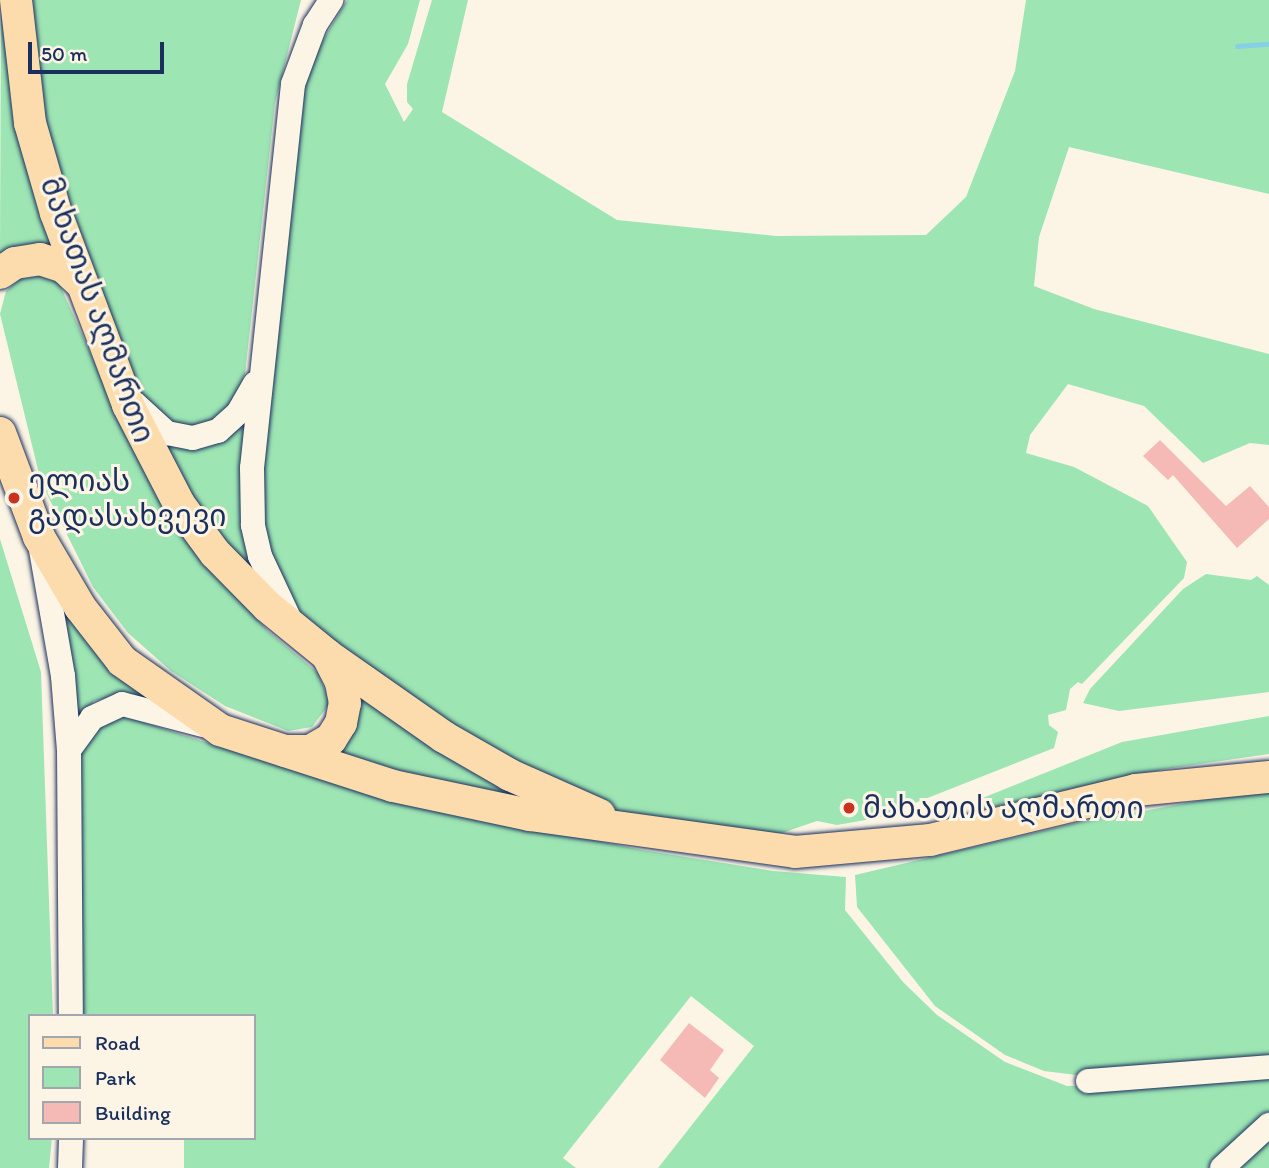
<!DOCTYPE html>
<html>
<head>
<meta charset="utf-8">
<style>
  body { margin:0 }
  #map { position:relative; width:1269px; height:1168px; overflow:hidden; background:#fcf5e5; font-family:Itim,"Noto Sans Georgian",sans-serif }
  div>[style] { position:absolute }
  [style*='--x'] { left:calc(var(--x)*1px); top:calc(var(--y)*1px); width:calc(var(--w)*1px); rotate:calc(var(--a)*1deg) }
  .green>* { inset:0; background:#9de5b3 }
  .stream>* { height:5px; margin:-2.5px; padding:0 2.5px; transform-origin:2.5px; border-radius:2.5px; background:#85d0e5 }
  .building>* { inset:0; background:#f6bab6 }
  .roads { filter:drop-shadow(0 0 2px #1b2f5e) drop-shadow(0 0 2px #1b2f5e) }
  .minor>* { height:24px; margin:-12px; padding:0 12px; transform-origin:12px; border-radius:12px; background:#fcf5e5 }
  .major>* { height:32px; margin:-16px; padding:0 16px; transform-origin:16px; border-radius:16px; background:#fcdcac }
  .dots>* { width:19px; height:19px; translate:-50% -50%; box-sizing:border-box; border:4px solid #fcf5e5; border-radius:50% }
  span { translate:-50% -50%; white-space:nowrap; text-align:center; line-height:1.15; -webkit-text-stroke:6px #fcf5e5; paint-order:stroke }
  .street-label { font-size:30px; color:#1b2f5e }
  .poi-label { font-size:30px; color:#1b2f5e }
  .left { translate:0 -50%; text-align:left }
  .legend { position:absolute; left:28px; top:1014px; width:228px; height:126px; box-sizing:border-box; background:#fcf5e5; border:2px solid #a2a6af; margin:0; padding:9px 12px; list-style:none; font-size:21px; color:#1b2f5e }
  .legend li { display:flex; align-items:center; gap:14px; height:35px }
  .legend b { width:35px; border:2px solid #a2a6af }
  .scale { position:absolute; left:28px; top:42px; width:136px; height:32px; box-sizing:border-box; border:4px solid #1b2f5e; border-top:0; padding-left:9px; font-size:21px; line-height:24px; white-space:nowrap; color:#1b2f5e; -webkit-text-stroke:5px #fcf5e5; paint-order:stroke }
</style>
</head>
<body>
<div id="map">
  <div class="green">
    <div style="clip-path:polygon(1px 0,58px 253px,0 258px)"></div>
    <div style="clip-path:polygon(28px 0,301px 0,275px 103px,245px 374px,233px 405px,216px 424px,190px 430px,148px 411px,83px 272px,35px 84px)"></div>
    <div style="clip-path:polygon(347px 0,420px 0,408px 44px,385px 84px,404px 122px,413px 109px,407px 102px,407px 84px,432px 0,468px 0,442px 112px,617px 220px,776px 236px,926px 235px,966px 197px,1015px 71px,1026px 0,1269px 0,1269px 194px,1069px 147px,1039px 237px,1034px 286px,1094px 309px,1269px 354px,1269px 445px,1250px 443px,1203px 463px,1144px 406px,1068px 384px,1030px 435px,1026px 453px,1074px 467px,1148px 506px,1187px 562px,1184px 578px,1082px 684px,1078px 682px,1070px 689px,1066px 710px,1048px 715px,1049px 725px,1058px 732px,1054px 748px,877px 818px,837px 825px,817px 821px,770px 837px,677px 832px,591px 805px,456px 741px,298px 611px,263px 553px,264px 417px,305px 85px,319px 47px)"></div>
    <div style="clip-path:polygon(39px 276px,59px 283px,126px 433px,212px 568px,268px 631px,318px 673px,330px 703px,312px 727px,288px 731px,225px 706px,171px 671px,128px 633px,93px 587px,41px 482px,0 314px,6px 291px,20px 279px)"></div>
    <div style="clip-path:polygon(255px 399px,260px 576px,203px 521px,154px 440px,186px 448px)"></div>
    <div style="clip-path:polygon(0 539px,41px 672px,53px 1016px,30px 1016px,30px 1138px,52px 1138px,49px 1168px,0 1168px)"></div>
    <div style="clip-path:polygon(49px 565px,165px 704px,115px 696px,94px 701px,73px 729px)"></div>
    <div style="clip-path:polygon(1206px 574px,1251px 580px,1257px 576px,1269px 585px,1269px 692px,1119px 711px,1083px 703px,1090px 689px,1183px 589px)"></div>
    <div style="clip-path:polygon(356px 686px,563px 811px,323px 756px)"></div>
    <div style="clip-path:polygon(118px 714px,313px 777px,483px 817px,642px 850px,773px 871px,846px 877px,845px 910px,903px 982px,937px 1015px,1005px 1062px,1067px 1086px,1149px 1084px,1044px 1071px,1005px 1055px,935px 1006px,857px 907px,855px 875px,1072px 824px,1269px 788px,1269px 1168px,658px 1168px,754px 1046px,691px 996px,563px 1158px,576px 1168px,184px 1168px,184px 1138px,254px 1138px,254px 1016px,82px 1016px,80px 748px,104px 721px)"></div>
    <div style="clip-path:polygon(1269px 716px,1269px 754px,1165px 769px,984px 809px,980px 799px,1122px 742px)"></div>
  </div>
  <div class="stream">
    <div style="--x:1237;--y:46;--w:32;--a:-4"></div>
  </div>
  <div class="building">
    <div style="clip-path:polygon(1160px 440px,1226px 506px,1250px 486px,1269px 507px,1269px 519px,1237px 548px,1173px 475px,1168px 480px,1143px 456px)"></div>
    <div style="clip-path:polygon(689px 1023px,724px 1050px,710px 1070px,719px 1078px,705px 1098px,660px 1060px)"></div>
  </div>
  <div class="roads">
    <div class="minor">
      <div style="--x:134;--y:403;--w:45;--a:42.3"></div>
      <div style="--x:167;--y:433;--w:26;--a:11"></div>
      <div style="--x:193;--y:438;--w:26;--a:-16"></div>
      <div style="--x:218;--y:431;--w:27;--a:-42"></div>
      <div style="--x:238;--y:413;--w:34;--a:-60"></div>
      <div style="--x:41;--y:550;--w:128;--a:80.1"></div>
      <div style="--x:63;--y:676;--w:74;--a:85.4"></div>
      <div style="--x:69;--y:750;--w:266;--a:89.6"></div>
      <div style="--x:291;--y:622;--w:73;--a:-115.2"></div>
      <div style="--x:260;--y:556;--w:32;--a:-103"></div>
      <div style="--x:253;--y:525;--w:57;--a:-91"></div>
      <div style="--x:252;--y:468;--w:386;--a:-83.9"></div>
      <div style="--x:293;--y:84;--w:63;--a:-69.6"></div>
      <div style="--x:315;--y:25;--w:30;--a:-57"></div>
      <div style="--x:69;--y:750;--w:39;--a:-54"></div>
      <div style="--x:92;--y:718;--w:33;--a:-25"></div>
      <div style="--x:122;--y:704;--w:84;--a:14.5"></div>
      <div style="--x:1088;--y:1081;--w:182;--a:-4.4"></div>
      <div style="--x:70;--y:1168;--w:30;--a:-88"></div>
      <div style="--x:1222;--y:1168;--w:64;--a:-42.5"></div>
    </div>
    <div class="major">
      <div style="--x:16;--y:0;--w:124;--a:83.5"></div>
      <div style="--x:30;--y:123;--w:94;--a:73.9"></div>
      <div style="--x:56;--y:213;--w:205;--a:69.4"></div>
      <div style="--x:128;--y:405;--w:111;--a:62.7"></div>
      <div style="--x:179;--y:504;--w:61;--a:53.7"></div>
      <div style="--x:215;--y:553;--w:74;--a:45.5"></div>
      <div style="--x:267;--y:606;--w:77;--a:39.2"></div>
      <div style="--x:327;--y:655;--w:143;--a:35"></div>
      <div style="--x:444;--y:737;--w:76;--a:29.9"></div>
      <div style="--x:510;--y:775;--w:98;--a:24"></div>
      <div style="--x:0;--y:273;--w:18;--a:-34"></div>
      <div style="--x:15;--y:263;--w:25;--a:-9"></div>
      <div style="--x:40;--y:259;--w:25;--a:18"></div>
      <div style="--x:64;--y:267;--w:23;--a:43"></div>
      <div style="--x:0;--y:433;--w:111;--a:69.4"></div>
      <div style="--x:39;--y:537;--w:81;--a:59.6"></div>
      <div style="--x:80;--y:607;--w:68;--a:52.1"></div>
      <div style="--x:122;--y:661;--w:120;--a:35.1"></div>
      <div style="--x:220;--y:730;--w:182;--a:17.9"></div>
      <div style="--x:393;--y:786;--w:140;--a:12"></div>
      <div style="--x:530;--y:815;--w:268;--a:7.9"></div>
      <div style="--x:795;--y:852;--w:136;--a:-5.1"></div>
      <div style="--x:930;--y:840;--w:212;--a:-13.6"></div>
      <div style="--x:1136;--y:790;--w:134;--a:-5.6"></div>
      <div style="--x:285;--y:751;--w:25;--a:0"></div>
      <div style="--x:310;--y:751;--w:24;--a:-30"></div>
      <div style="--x:331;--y:739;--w:19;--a:-58"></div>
      <div style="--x:341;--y:723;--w:20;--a:-79"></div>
      <div style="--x:345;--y:703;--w:21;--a:-101"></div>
      <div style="--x:341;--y:682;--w:30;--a:-117"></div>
    </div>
  </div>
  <div class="dots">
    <div style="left:14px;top:498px;background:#c8321e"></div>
    <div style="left:849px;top:808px;background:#c8321e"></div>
  </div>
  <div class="street-label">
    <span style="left:97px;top:310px;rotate:70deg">მახათას აღმართი</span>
  </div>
  <div class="poi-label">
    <span class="left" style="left:28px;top:498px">ელიას<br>გადასახვევი</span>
    <span class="left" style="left:863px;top:808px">მახათის აღმართი</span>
  </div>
  <ul class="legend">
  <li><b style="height:9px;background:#fcdcac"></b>Road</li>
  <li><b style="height:19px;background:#9de5b3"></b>Park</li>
  <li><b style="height:19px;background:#f6bab6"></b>Building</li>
  </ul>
  <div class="scale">50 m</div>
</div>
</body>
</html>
